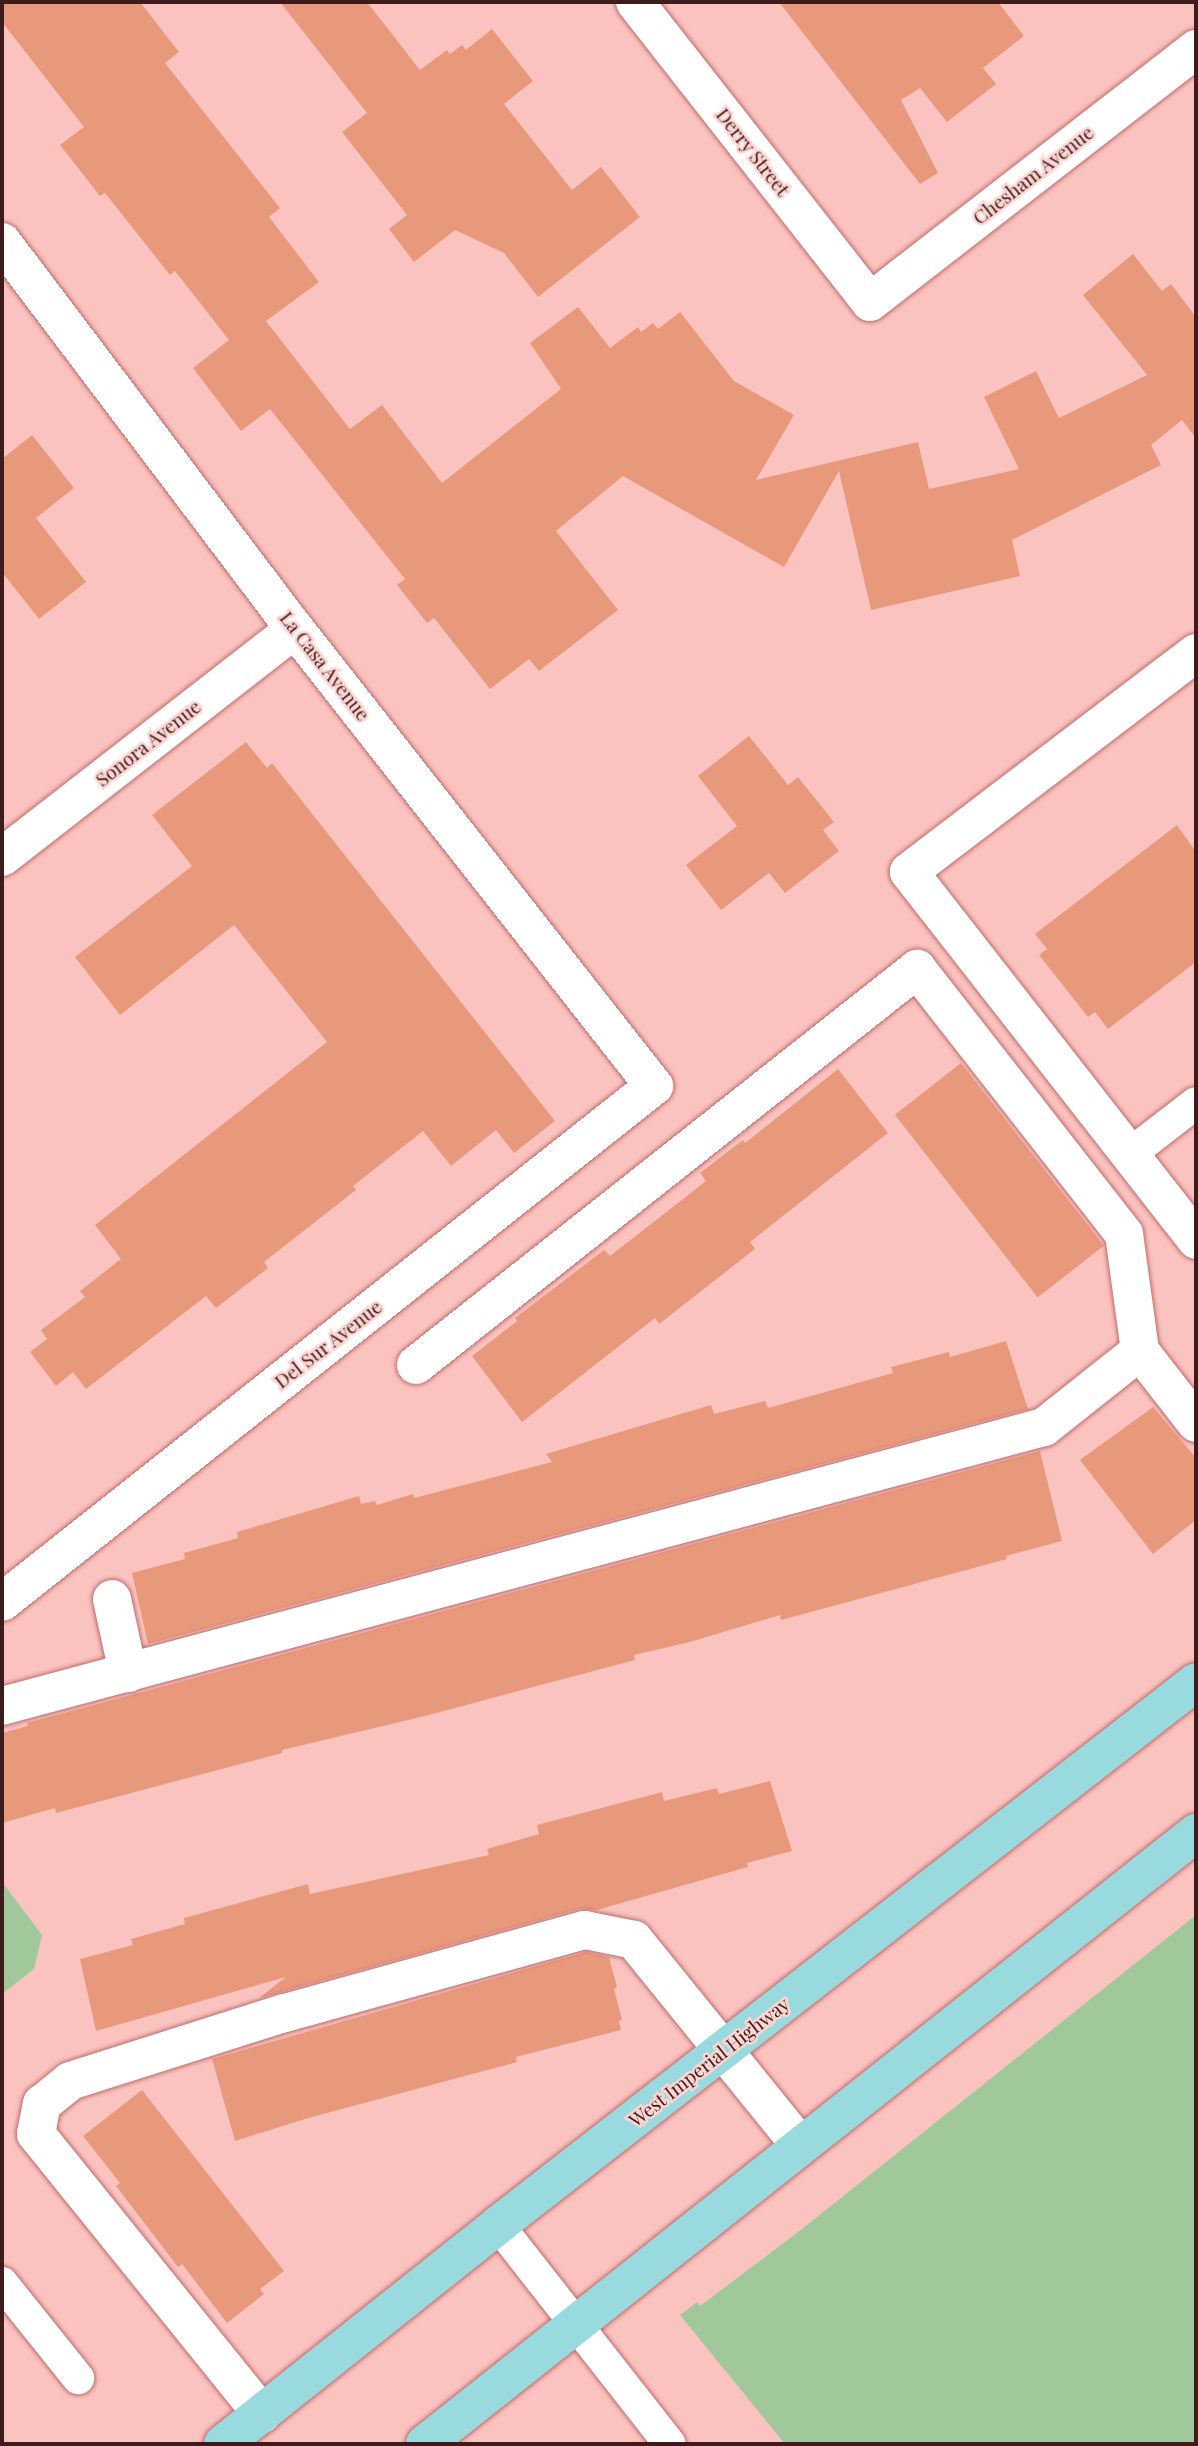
<!DOCTYPE html>
<html>
<head>
<meta charset="utf-8">
<style>
  body { margin:0 }
  #map { position:relative; width:1198px; height:2446px; overflow:hidden; background:#fbc3c0; font-family:"Playfair Display",serif }
  div>[style] { position:absolute }
  [style*='--x'] { left:calc(var(--x)*1px); top:calc(var(--y)*1px); width:calc(var(--w)*1px); rotate:calc(var(--a)*1deg) }
  .green>* { inset:0; background:#a0c89a }
  .building>* { inset:0; background:#e9997b; transform-origin:0 0 }
  .roads { filter:drop-shadow(0 0 2px #c06b6a) drop-shadow(0 0 2px #c06b6a) }
  .lane>* { height:32px; margin:-16px; padding:0 16px; transform-origin:16px; border-radius:16px; background:#fff }
  .street>* { height:38px; margin:-19px; padding:0 19px; transform-origin:19px; border-radius:19px; background:#fff }
  .primary>* { height:38px; margin:-19px; padding:0 19px; transform-origin:19px; border-radius:19px; background:#99dadf }
  span { translate:-50% -50%; white-space:nowrap; text-align:center; line-height:1.15; -webkit-text-stroke:5px #fcd5d3; paint-order:stroke }
  .street-label { font-size:19px; color:#3e1c1c }
  .frame { position:absolute; inset:0; border:4px solid #3e1c1c; pointer-events:none }
</style>
</head>
<body>
<div id="map">
  <div class="green">
    <div style="clip-path:polygon(2px 1882px,42px 1935px,34px 1969px,2px 1994px)"></div>
    <div style="clip-path:polygon(1196px 1915px,1196px 2444px,785px 2444px,680px 2315px,697px 2302px,700px 2306px,802px 2229px)"></div>
  </div>
  <div class="building">
    <div style="clip-path:polygon(2px 2px,140px 2px,179px 52px,165px 63px,280px 208px,269px 217px,319px 282px,266px 321px,350px 429px,382px 405px,442px 483px,561px 389px,530px 343px,578px 307px,610px 348px,638px 327px,641px 332px,653px 323px,658px 329px,680px 312px,734px 381px,794px 415px,756px 480px,918px 442px,929px 489px,1019px 469px,984px 397px,1036px 371px,1059px 418px,1147px 375px,1083px 295px,1133px 254px,1162px 291px,1171px 284px,1196px 317px,1196px 438px,1182px 420px,1151px 445px,1161px 465px,1012px 540px,1020px 576px,871px 610px,839px 471px,784px 567px,623px 476px,556px 531px,618px 610px,539px 671px,529px 659px,490px 689px,434px 618px,427px 623px,397px 585px,405px 579px,270px 409px,241px 431px,193px 368px,229px 340px,175px 271px,170px 275px,105px 193px,100px 196px,60px 145px,84px 127px,2px 22px)"></div>
    <div style="clip-path:polygon(280px 2px,367px 2px,420px 70px,447px 50px,450px 54px,462px 45px,466px 50px,492px 29px,533px 81px,504px 104px,572px 190px,601px 167px,640px 217px,538px 297px,504px 253px,455px 230px,414px 262px,389px 229px,407px 215px,342px 132px,367px 113px)"></div>
    <div style="clip-path:polygon(779px 2px,998px 2px,1024px 36px,983px 68px,996px 84px,947px 122px,920px 88px,901px 100px,938px 173px,920px 184px)"></div>
    <div style="clip-path:polygon(32px 435px,74px 488px,36px 518px,86px 582px,39px 619px,2px 572px,2px 459px)"></div>
    <div style="clip-path:polygon(749px 736px,788px 785px,798px 777px,834px 822px,823px 830px,839px 851px,785px 893px,769px 873px,721px 910px,686px 865px,737px 826px,698px 776px)"></div>
    <div style="clip-path:polygon(246px 742px,267px 768px,272px 763px,555px 1121px,514px 1153px,496px 1130px,451px 1166px,423px 1131px,353px 1186px,356px 1190px,264px 1262px,268px 1268px,216px 1308px,206px 1296px,86px 1389px,73px 1372px,56px 1386px,30px 1352px,47px 1339px,41px 1330px,85px 1297px,80px 1291px,121px 1259px,95px 1225px,327px 1042px,234px 925px,120px 1015px,75px 957px,192px 866px,152px 815px)"></div>
    <div style="clip-path:polygon(1177px 825px,1196px 852px,1196px 962px,1108px 1029px,1095px 1012px,1088px 1017px,1039px 955px,1047px 949px,1035px 934px)"></div>
    <div style="left:961px;top:1063px;width:232px;height:84px;rotate:52deg"></div>
    <div style="clip-path:polygon(838px 1069px,888px 1133px,750px 1242px,755px 1249px,659px 1324px,655px 1318px,522px 1422px,472px 1356px,517px 1321px,515px 1318px,604px 1250px,610px 1256px,706px 1181px,700px 1173px,743px 1140px,745px 1143px)"></div>
    <div style="clip-path:polygon(1006px 1341px,1028px 1409px,148px 1644px,132px 1573px,185px 1559px,184px 1553px,238px 1538px,237px 1532px,359px 1496px,361px 1504px,375px 1501px,377px 1505px,413px 1494px,414px 1498px,552px 1462px,546px 1454px,711px 1405px,714px 1414px,765px 1401px,768px 1408px,893px 1373px,891px 1367px,949px 1352px,950px 1357px)"></div>
    <div style="clip-path:polygon(1153px 1407px,1196px 1458px,1196px 1520px,1153px 1554px,1080px 1460px)"></div>
    <div style="clip-path:polygon(1040px 1451px,1062px 1541px,1006px 1556px,1007px 1559px,781px 1620px,780px 1615px,690px 1642px,634px 1655px,635px 1660px,425px 1716px,282px 1750px,282px 1753px,56px 1813px,55px 1808px,2px 1823px,2px 1733px,28px 1726px,27px 1723px)"></div>
    <div style="clip-path:polygon(770px 1781px,792px 1851px,747px 1863px,748px 1867px,597px 1910px,579px 1909px,259px 1998px,286px 1977px,96px 2031px,80px 1959px,133px 1945px,131px 1939px,185px 1924px,184px 1918px,308px 1884px,310px 1894px,489px 1855px,487px 1849px,539px 1834px,537px 1825px,662px 1792px,664px 1801px,717px 1788px,719px 1794px)"></div>
    <div style="clip-path:polygon(586px 1952px,609px 1957px,617px 1987px,614px 1989px,622px 2020px,619px 2021px,621px 2030px,516px 2057px,517px 2062px,312px 2117px,235px 2141px,212px 2059px)"></div>
    <div style="clip-path:polygon(142px 2090px,284px 2271px,260px 2289px,264px 2294px,227px 2323px,182px 2264px,178px 2267px,116px 2186px,120px 2183px,83px 2136px)"></div>
  </div>
  <div class="roads">
    <div class="lane">
      <div style="--x:1130;--y:1154;--w:83;--a:-37.7"></div>
      <div style="--x:498;--y:2225;--w:278;--a:51.9"></div>
      <div style="--x:2;--y:2283;--w:122;--a:51.3"></div>
    </div>
    <div class="street">
      <div style="--x:635;--y:2;--w:381;--a:51.9"></div>
      <div style="--x:870;--y:302;--w:413;--a:-37.8"></div>
      <div style="--x:2;--y:242;--w:485;--a:52.9"></div>
      <div style="--x:295;--y:629;--w:581;--a:51.85"></div>
      <div style="--x:654;--y:1086;--w:831;--a:141.64"></div>
      <div style="--x:1196;--y:653;--w:361;--a:142.7"></div>
      <div style="--x:909;--y:872;--w:467;--a:52"></div>
      <div style="--x:2;--y:857;--w:371;--a:-37.9"></div>
      <div style="--x:416;--y:1365;--w:639;--a:-38.32"></div>
      <div style="--x:917;--y:969;--w:336;--a:52"></div>
      <div style="--x:1124;--y:1234;--w:118;--a:82.2"></div>
      <div style="--x:1140;--y:1351;--w:91;--a:52.1"></div>
      <div style="--x:112;--y:1599;--w:76;--a:77.8"></div>
      <div style="--x:2;--y:1706;--w:1079;--a:-14.99"></div>
      <div style="--x:1044;--y:1427;--w:122;--a:-38.4"></div>
      <div style="--x:262;--y:2414;--w:360;--a:-128.9"></div>
      <div style="--x:36;--y:2134;--w:31;--a:-79"></div>
      <div style="--x:42;--y:2104;--w:36;--a:-39"></div>
      <div style="--x:70;--y:2081;--w:225;--a:-17.6"></div>
      <div style="--x:285;--y:2013;--w:311;--a:-15.5"></div>
      <div style="--x:585;--y:1930;--w:50;--a:11.5"></div>
      <div style="--x:634;--y:1940;--w:264;--a:51"></div>
    </div>
    <div class="primary">
      <div style="--x:223;--y:2444;--w:352;--a:-38.5"></div>
      <div style="--x:498;--y:2225;--w:884;--a:-37.88"></div>
      <div style="--x:425;--y:2444;--w:984;--a:-38.4"></div>
    </div>
  </div>
  <div class="street-label">
    <span style="left:753px;top:152px;rotate:52deg">Derry Street</span>
    <span style="left:1033px;top:175px;rotate:-38deg">Chesham Avenue</span>
    <span style="left:325px;top:666px;rotate:52deg">La Casa Avenue</span>
    <span style="left:148px;top:743px;rotate:-38deg">Sonora Avenue</span>
    <span style="left:328px;top:1344px;rotate:-38deg">Del Sur Avenue</span>
    <span style="left:709px;top:2062px;rotate:-38deg">West Imperial Highway</span>
  </div>
  <div class="frame"></div>
</div>
</body>
</html>
